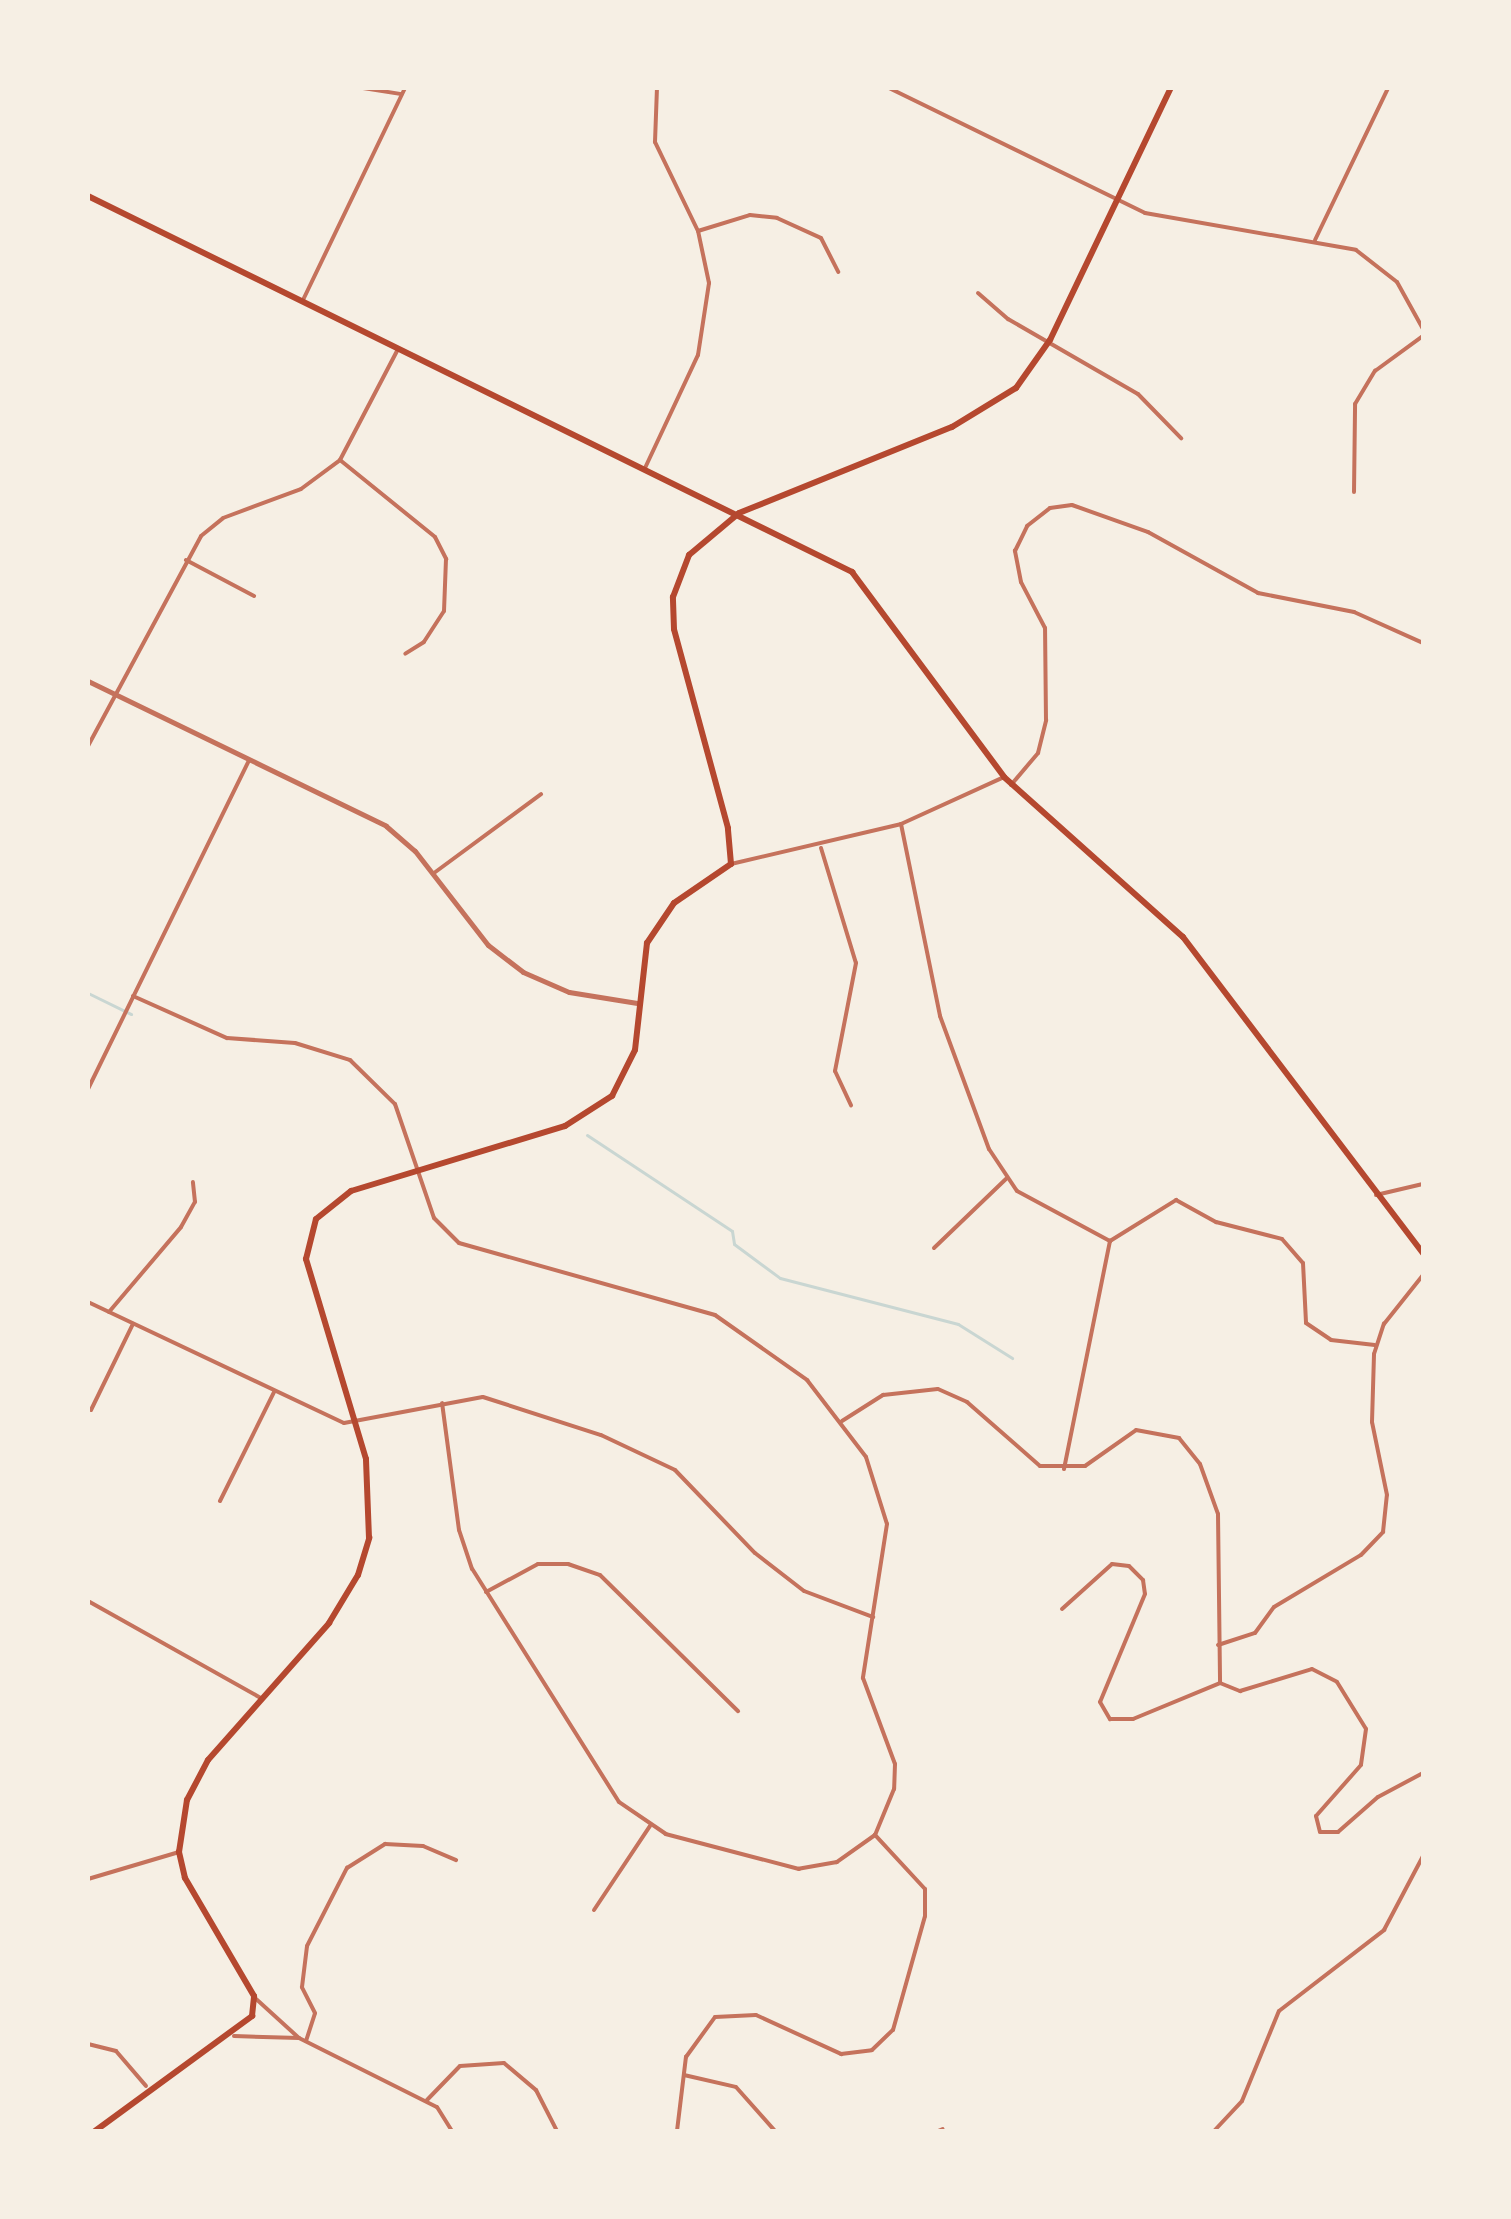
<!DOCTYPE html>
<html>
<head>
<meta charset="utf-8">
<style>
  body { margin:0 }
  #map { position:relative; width:1511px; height:2219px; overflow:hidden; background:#f6efe4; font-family:"PT Serif",serif }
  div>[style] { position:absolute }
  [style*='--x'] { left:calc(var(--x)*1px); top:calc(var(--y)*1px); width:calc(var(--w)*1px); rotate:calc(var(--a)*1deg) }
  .stream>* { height:3px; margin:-1.5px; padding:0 1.5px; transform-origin:1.5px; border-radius:1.5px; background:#c9d6d2 }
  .minor>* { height:4px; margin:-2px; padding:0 2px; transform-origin:2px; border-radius:2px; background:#c5725c }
  .tertiary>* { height:5px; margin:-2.5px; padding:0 2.5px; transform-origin:2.5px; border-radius:2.5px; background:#c5725c }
  .secondary>* { height:6px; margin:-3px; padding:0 3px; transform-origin:3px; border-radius:3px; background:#b5482f }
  span { translate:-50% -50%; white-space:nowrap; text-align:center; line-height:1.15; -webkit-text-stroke:8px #f6efe4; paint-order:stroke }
  .frame { position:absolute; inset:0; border:90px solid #f6efe4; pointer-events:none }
</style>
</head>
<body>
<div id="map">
  <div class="stream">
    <div style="--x:88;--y:993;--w:48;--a:26"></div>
    <div style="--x:587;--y:1135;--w:174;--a:33.5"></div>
    <div style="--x:732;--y:1231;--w:13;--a:81"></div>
    <div style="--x:734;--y:1244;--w:57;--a:36.5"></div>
    <div style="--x:780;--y:1278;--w:184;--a:14.5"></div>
    <div style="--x:958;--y:1324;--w:64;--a:32.2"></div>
  </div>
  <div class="minor">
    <div style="--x:363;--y:88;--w:39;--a:9"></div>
    <div style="--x:889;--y:88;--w:285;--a:26"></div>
    <div style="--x:1145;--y:213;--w:214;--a:9.9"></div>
    <div style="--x:1356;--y:250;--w:52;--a:38"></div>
    <div style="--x:1397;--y:282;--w:54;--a:61"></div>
    <div style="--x:698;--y:231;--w:54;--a:-17.1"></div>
    <div style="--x:750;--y:215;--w:27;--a:6"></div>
    <div style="--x:777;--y:218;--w:48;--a:24.4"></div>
    <div style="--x:821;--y:238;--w:38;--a:63"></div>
    <div style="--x:1315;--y:240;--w:169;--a:-64.3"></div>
    <div style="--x:978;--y:293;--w:40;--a:41"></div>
    <div style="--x:1008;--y:319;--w:150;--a:30"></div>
    <div style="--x:1138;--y:394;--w:62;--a:45.7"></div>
    <div style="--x:303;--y:300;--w:235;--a:-64.3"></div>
    <div style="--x:340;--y:460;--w:122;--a:39"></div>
    <div style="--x:435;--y:537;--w:25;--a:63"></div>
    <div style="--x:446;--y:559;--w:52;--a:92.2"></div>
    <div style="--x:444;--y:611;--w:37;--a:123"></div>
    <div style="--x:424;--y:642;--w:22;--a:148"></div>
    <div style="--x:645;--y:468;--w:125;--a:-64.9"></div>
    <div style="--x:698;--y:355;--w:73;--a:-81.3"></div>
    <div style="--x:709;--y:283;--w:53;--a:-101.9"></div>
    <div style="--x:698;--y:231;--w:99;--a:-115.8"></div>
    <div style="--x:655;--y:142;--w:54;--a:-87.9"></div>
    <div style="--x:1354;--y:492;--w:88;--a:-89.3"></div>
    <div style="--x:1355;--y:404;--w:39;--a:-59"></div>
    <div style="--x:1375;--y:371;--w:59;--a:-36.1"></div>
    <div style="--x:186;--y:560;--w:77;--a:27.9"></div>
    <div style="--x:88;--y:746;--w:238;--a:-61.7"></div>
    <div style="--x:201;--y:536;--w:28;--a:-39"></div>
    <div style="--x:223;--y:518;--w:83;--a:-20.4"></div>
    <div style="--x:301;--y:489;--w:49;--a:-36.6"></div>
    <div style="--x:340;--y:460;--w:125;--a:-62.4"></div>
    <div style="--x:1011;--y:785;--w:42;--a:-49.8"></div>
    <div style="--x:1038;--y:753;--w:34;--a:-76"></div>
    <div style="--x:1046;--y:720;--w:92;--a:-90.6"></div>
    <div style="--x:1045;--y:628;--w:52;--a:-117.6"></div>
    <div style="--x:1021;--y:582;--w:32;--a:-101"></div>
    <div style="--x:1015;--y:551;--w:28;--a:-64"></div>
    <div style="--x:1027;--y:526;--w:29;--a:-38"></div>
    <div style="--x:1050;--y:508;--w:22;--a:-8"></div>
    <div style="--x:1072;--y:505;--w:81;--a:19.6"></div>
    <div style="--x:1148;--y:532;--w:126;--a:29"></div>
    <div style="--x:1258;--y:593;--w:98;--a:11.2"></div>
    <div style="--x:1354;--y:612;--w:76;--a:24.2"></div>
    <div style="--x:901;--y:824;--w:196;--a:78.5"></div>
    <div style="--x:940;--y:1016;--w:142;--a:69.8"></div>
    <div style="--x:989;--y:1149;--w:50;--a:56.3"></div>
    <div style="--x:1017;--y:1191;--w:106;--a:28.3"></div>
    <div style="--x:821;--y:848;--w:120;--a:73.1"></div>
    <div style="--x:856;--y:963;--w:110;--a:101"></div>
    <div style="--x:835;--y:1071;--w:38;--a:65"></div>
    <div style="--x:731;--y:864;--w:175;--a:-13.2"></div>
    <div style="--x:901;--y:824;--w:113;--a:-24.5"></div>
    <div style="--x:434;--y:873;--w:133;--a:-36.4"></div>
    <div style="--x:133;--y:996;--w:103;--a:24.1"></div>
    <div style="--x:227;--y:1038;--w:68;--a:4.2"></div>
    <div style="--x:295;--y:1043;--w:58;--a:17.2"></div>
    <div style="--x:350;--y:1060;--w:63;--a:44.4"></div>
    <div style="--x:395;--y:1104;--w:120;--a:71.1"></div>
    <div style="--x:434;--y:1218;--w:35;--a:45"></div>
    <div style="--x:459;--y:1243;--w:266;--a:15.7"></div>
    <div style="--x:715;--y:1315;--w:113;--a:35.2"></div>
    <div style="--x:807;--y:1380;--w:97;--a:52.5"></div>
    <div style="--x:866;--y:1457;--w:70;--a:72.6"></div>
    <div style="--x:887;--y:1524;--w:156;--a:98.9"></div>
    <div style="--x:863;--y:1678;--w:92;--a:69.6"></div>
    <div style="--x:895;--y:1764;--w:25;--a:92"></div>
    <div style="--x:894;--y:1789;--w:50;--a:112.4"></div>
    <div style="--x:875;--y:1835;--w:47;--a:144.6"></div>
    <div style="--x:837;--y:1862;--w:39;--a:170"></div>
    <div style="--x:799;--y:1869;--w:138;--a:-165.3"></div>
    <div style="--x:666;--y:1834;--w:57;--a:-145.8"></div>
    <div style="--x:619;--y:1802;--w:275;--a:-122.2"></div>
    <div style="--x:472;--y:1569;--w:41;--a:-108.4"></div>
    <div style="--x:459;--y:1530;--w:128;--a:-97.6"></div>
    <div style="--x:88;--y:1089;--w:366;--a:-63.9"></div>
    <div style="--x:1376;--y:1195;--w:48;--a:-13.2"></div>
    <div style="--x:1110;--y:1241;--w:78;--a:-31.8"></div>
    <div style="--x:1176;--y:1200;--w:46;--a:28.8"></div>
    <div style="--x:1216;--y:1222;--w:68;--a:14.4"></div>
    <div style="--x:1282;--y:1239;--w:32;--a:49"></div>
    <div style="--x:1303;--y:1263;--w:60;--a:87.1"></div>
    <div style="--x:1306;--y:1323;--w:30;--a:34"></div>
    <div style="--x:1331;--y:1340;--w:44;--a:6.5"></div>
    <div style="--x:934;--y:1248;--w:100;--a:-43.8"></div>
    <div style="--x:88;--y:1302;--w:283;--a:25.3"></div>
    <div style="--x:344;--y:1423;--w:141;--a:-10.6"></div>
    <div style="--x:483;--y:1397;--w:124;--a:17.9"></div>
    <div style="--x:601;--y:1435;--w:82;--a:25.3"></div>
    <div style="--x:675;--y:1470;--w:115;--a:46.1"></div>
    <div style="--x:755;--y:1553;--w:62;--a:37.8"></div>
    <div style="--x:804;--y:1591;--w:74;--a:20.6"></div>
    <div style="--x:109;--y:1312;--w:111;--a:-49.7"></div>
    <div style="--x:181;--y:1227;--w:29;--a:-61"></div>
    <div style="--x:195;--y:1202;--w:20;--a:-96"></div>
    <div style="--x:91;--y:1410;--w:96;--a:-64"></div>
    <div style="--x:842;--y:1421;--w:49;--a:-32.4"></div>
    <div style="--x:883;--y:1395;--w:55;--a:-6.2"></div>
    <div style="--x:938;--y:1389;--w:32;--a:24"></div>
    <div style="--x:967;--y:1402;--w:97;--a:41.2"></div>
    <div style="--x:1040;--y:1466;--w:45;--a:0"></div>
    <div style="--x:1085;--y:1466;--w:62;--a:-35.2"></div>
    <div style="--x:1136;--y:1430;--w:44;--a:10.5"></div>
    <div style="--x:1179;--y:1438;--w:33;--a:51"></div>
    <div style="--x:1200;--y:1464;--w:53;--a:70.2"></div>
    <div style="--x:1218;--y:1514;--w:169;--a:89.3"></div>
    <div style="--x:1220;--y:1683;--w:22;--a:22"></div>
    <div style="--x:1240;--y:1691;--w:75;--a:-17"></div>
    <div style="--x:1312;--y:1669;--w:28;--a:27"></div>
    <div style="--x:1337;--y:1682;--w:55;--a:58.3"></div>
    <div style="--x:1366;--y:1729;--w:36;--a:98"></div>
    <div style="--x:1361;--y:1765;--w:68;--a:131.4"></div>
    <div style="--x:1316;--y:1816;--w:16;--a:76"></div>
    <div style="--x:1320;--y:1832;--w:18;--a:0"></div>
    <div style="--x:1338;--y:1832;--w:53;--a:-41.2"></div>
    <div style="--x:1378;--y:1797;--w:51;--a:-28.1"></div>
    <div style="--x:1064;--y:1469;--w:233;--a:-78.6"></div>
    <div style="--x:220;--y:1501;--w:122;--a:-63.6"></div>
    <div style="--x:486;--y:1592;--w:59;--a:-28.3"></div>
    <div style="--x:538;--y:1564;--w:30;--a:0"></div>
    <div style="--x:568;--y:1564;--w:34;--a:19"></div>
    <div style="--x:600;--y:1575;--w:194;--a:44.6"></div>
    <div style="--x:88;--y:1601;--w:198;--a:29.3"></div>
    <div style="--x:1062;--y:1609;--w:67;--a:-42"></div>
    <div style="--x:1112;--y:1564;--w:17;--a:7"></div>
    <div style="--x:1129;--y:1566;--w:20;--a:45"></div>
    <div style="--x:1143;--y:1580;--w:14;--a:82"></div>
    <div style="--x:1145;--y:1594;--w:117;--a:112.6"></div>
    <div style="--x:1100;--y:1702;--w:20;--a:60"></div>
    <div style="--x:1110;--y:1719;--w:23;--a:0"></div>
    <div style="--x:1133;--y:1719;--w:94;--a:-22.5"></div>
    <div style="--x:1218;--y:1645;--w:39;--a:-18"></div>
    <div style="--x:1255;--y:1633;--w:32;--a:-54"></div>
    <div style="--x:1274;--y:1607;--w:101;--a:-30.9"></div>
    <div style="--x:1361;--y:1555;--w:32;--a:-46"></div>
    <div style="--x:1383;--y:1532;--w:37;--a:-84"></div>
    <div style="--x:1387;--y:1495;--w:75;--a:-101.6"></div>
    <div style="--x:1372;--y:1422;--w:68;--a:-88.3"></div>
    <div style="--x:1374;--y:1354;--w:32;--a:-72"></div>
    <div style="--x:1384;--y:1324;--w:63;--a:-51.5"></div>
    <div style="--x:88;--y:1879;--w:95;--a:-16.5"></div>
    <div style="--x:594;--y:1910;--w:101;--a:-56.3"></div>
    <div style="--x:255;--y:1998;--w:59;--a:42.3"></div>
    <div style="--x:299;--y:2038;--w:154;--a:26.6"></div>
    <div style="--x:437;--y:2107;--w:28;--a:58"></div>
    <div style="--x:234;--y:2036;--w:65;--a:1.8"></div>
    <div style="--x:306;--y:2041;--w:29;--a:-72"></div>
    <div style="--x:315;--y:2013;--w:29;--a:-117"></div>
    <div style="--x:302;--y:1987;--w:41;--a:-83"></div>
    <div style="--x:307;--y:1946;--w:88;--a:-62.9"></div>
    <div style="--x:347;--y:1868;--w:45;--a:-32.3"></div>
    <div style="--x:385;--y:1844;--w:38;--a:3"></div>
    <div style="--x:423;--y:1846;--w:36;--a:23"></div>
    <div style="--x:88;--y:2044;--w:29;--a:14"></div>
    <div style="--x:116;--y:2051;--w:46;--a:49.4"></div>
    <div style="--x:684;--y:2075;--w:53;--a:13"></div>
    <div style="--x:736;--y:2087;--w:59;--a:48.4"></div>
    <div style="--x:427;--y:2100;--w:47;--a:-45.9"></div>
    <div style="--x:460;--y:2066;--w:44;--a:-3.9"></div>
    <div style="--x:504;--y:2063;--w:42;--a:40.2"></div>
    <div style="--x:536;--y:2090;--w:46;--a:62.9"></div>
    <div style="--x:677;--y:2131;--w:75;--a:-83.1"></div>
    <div style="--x:686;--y:2057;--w:49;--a:-54.1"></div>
    <div style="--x:715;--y:2017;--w:41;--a:-2.8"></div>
    <div style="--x:756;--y:2015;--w:94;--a:24.6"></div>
    <div style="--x:841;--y:2054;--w:31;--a:-7"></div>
    <div style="--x:872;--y:2050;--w:29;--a:-44"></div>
    <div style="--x:893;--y:2030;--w:118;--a:-74.3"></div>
    <div style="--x:925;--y:1916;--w:27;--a:-90"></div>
    <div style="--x:925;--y:1889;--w:74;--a:-132.8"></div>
    <div style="--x:938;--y:2131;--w:5;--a:-22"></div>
    <div style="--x:1214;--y:2131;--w:41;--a:-47"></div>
    <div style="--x:1242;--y:2101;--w:97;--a:-67.7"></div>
    <div style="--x:1279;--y:2011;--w:133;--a:-37.6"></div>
    <div style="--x:1384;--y:1930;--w:84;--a:-62.2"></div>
  </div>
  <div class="tertiary">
    <div style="--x:88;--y:681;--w:331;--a:25.9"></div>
    <div style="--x:386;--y:826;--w:38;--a:41"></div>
    <div style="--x:415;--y:851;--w:119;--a:52.2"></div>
    <div style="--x:488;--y:945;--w:44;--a:37.6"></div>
    <div style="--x:523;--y:972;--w:50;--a:23.5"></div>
    <div style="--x:569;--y:992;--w:69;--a:9.2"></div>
  </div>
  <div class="secondary">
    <div style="--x:88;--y:196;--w:852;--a:26.2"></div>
    <div style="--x:852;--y:572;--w:255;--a:53.4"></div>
    <div style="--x:1004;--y:777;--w:240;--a:41.8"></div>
    <div style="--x:1183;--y:937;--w:397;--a:52.8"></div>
    <div style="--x:95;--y:2131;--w:195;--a:-36.2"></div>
    <div style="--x:252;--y:2016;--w:20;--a:-84"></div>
    <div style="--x:254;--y:1996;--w:137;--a:-120.3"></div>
    <div style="--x:185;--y:1878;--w:27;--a:-103"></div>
    <div style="--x:179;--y:1852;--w:53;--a:-81.3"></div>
    <div style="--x:187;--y:1800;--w:45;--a:-62.3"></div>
    <div style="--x:208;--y:1760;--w:183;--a:-48.5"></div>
    <div style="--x:329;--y:1623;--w:56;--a:-58.9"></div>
    <div style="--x:358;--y:1575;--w:39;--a:-73"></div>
    <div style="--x:369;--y:1538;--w:79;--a:-92.2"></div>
    <div style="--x:366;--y:1459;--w:209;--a:-106.7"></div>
    <div style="--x:306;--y:1259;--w:41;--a:-76"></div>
    <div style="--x:316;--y:1219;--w:45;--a:-38.7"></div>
    <div style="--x:351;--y:1191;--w:224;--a:-16.9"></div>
    <div style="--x:565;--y:1126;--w:56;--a:-32.6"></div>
    <div style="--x:612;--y:1096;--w:51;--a:-63.4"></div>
    <div style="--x:635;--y:1050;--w:108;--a:-83.6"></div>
    <div style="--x:647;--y:943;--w:48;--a:-56"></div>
    <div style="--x:674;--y:903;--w:69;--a:-34.4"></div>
    <div style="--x:731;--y:864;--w:36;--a:-95"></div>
    <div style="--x:728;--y:828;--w:206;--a:-105.2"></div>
    <div style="--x:674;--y:629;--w:32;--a:-92"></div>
    <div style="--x:673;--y:597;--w:45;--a:-69.1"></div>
    <div style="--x:689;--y:555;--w:65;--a:-40"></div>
    <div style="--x:739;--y:513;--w:230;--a:-22"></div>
    <div style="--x:952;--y:427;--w:75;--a:-31.4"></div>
    <div style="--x:1016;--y:388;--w:59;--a:-54.7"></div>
    <div style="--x:1050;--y:340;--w:280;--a:-64.4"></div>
  </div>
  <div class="frame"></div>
</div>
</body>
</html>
